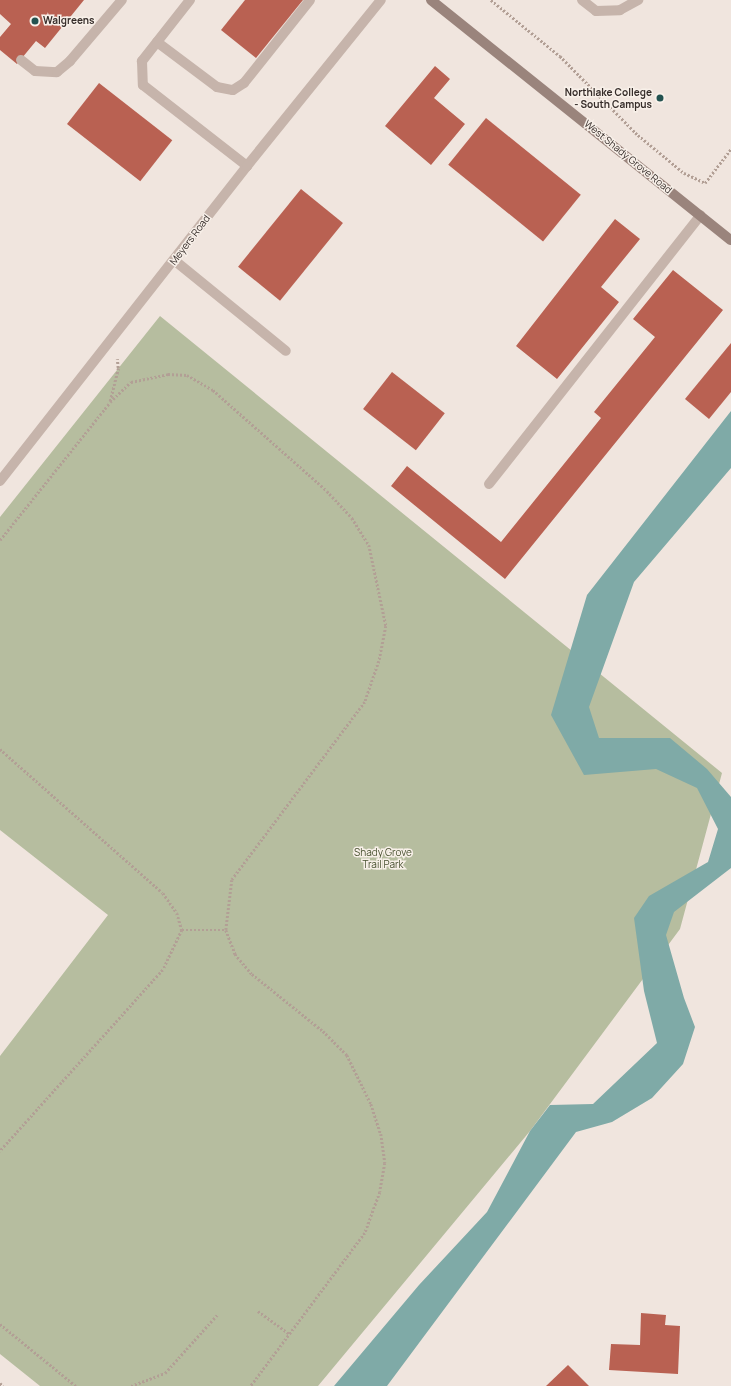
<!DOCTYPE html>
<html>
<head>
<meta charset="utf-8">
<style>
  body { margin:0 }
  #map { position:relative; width:731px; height:1386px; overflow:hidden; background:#f0e5de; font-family:Manrope,sans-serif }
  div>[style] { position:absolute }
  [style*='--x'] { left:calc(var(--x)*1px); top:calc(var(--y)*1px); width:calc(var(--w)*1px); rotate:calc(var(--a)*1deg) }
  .green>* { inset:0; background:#b6bd9f }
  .water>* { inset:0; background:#7faaa7 }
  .building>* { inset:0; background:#b96152; transform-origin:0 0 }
  .path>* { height:2.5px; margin-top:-1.25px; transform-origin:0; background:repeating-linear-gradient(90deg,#b29f95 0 2px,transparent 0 4px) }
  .service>* { height:10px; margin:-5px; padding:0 5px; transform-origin:5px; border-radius:5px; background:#c6b4ab }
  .minor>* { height:10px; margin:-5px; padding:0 5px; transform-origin:5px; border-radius:5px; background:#c6b4ab }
  .secondary>* { height:10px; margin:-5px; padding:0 5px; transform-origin:5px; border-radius:5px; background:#9a847c }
  .dots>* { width:11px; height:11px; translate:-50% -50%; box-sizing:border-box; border:2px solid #f8f0e9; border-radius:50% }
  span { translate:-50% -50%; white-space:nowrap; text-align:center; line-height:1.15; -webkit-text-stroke:3px #f8f0e9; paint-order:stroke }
  .poi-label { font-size:10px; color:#352c29; font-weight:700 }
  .left { translate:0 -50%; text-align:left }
  .right { translate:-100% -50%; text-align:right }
  .street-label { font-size:10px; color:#352c29 }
  .park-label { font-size:10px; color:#485130 }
</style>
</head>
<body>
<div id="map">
  <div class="green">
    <div style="clip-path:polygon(160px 316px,722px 773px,680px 929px,530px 1131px,318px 1386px,40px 1386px,0 1354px,0 1056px,108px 915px,0 830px,0 517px)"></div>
  </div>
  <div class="water">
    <div style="clip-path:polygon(731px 411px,731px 468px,634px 582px,589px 707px,599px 738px,670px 738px,707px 769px,731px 797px,731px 868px,674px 912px,666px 935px,684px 998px,695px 1027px,683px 1064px,652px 1098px,612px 1122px,576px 1132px,387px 1386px,334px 1386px,419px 1285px,487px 1212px,530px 1131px,550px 1105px,593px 1104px,657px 1043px,644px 991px,634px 918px,649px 896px,708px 862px,718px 829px,697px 788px,656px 769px,584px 775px,551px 715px,587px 595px)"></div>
  </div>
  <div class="building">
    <div style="clip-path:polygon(0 0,84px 0,45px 48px,36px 41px,17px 64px,0 50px,0 37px,11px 24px,0 14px)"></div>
    <div style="clip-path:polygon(245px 0,303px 0,256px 58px,221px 30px)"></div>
    <div style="clip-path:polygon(435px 66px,450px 79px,434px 98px,465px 124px,431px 165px,385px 126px)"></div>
    <div style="left:99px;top:83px;width:93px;height:52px;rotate:38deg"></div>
    <div style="left:486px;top:118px;width:122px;height:60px;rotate:39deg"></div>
    <div style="left:301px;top:189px;width:54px;height:100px;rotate:39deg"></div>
    <div style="clip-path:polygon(615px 219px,640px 239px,601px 287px,619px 302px,557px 379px,516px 346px)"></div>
    <div style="clip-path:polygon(673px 270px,723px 310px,505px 579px,391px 486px,407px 466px,501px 542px,601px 418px,594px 412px,655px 337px,633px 319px)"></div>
    <div style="clip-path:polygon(731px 343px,731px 392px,709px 419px,685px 399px)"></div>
    <div style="left:392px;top:372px;width:67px;height:47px;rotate:38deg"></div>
    <div style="clip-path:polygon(641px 1313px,666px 1315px,665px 1325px,680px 1326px,678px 1374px,609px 1370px,611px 1344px,640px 1345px)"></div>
    <div style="clip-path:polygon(568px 1365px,589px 1386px,546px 1386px)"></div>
  </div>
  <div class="path">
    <div style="--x:491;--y:0;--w:89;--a:39.1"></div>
    <div style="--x:560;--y:56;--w:111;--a:45.4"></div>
    <div style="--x:638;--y:135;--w:60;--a:39.6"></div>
    <div style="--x:684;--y:173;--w:23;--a:25"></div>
    <div style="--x:705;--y:183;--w:43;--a:-52.6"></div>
    <div style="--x:110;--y:401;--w:34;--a:-76"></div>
    <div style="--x:118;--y:368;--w:9;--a:-96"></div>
    <div style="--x:0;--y:540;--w:176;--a:-51.4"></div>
    <div style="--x:110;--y:402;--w:29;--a:-44"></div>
    <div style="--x:131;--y:382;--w:38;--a:-12"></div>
    <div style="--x:168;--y:374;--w:19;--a:3"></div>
    <div style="--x:187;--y:375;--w:30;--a:30"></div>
    <div style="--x:213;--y:390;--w:152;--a:41.5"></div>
    <div style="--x:327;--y:491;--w:37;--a:47"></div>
    <div style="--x:352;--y:518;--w:32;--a:58"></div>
    <div style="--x:369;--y:545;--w:83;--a:78.1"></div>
    <div style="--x:386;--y:626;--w:36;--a:101"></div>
    <div style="--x:379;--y:661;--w:43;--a:108.9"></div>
    <div style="--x:365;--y:702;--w:222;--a:126.8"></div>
    <div style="--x:232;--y:880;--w:50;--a:96.8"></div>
    <div style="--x:226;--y:930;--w:26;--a:69"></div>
    <div style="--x:235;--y:954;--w:26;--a:50"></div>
    <div style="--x:252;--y:974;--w:91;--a:38.8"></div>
    <div style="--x:323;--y:1031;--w:34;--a:45"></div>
    <div style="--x:347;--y:1055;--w:55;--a:63.9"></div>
    <div style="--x:371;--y:1104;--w:32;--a:72"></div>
    <div style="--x:381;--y:1134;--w:29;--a:82"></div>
    <div style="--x:385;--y:1163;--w:29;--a:100"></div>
    <div style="--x:380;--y:1192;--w:44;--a:110.1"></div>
    <div style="--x:365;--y:1233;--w:191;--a:126.7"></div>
    <div style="--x:0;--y:749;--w:217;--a:41.5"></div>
    <div style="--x:163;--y:893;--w:24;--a:55"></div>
    <div style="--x:177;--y:913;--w:18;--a:74"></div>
    <div style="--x:182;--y:930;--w:44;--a:115.4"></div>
    <div style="--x:163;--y:970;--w:244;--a:132"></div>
    <div style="--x:182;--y:930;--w:44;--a:0"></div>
    <div style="--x:258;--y:1311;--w:39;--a:36"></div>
    <div style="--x:0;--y:1324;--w:98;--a:39.2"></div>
    <div style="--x:0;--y:1383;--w:4;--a:45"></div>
    <div style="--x:131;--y:1386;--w:36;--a:-21"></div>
    <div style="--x:165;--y:1373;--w:78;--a:-48.1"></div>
  </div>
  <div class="service">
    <div style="--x:190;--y:0;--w:78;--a:128.2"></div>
    <div style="--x:142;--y:61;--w:24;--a:88"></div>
    <div style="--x:143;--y:85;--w:132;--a:37.9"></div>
    <div style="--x:582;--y:0;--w:18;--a:38"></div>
    <div style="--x:596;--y:11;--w:24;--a:-2"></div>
    <div style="--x:620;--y:10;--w:21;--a:-29"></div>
    <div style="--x:157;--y:42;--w:75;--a:36.9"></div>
    <div style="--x:217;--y:87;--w:16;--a:11"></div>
    <div style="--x:233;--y:90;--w:13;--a:-32"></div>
    <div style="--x:244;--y:83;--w:106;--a:-51.5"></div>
    <div style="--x:21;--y:60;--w:18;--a:38"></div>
    <div style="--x:35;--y:71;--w:22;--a:3"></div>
    <div style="--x:57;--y:72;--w:17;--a:-40"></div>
    <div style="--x:70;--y:61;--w:80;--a:-49.6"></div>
    <div style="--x:174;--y:260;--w:144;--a:39.1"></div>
    <div style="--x:489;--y:484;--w:342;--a:-51.8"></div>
  </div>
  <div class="minor">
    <div style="--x:0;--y:481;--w:400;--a:-51.9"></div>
    <div style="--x:247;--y:166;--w:213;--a:-51.1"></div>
  </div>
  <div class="secondary">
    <div style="--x:431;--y:0;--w:384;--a:38.7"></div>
  </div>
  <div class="dots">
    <div style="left:35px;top:21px;background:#235250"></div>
    <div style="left:660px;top:98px;background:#235250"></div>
  </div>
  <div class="poi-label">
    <span class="left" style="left:43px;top:21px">Walgreens</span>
    <span class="right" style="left:652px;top:98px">Northlake College<br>- South Campus</span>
  </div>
  <div class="street-label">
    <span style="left:628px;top:157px;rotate:39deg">West Shady Grove Road</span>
    <span style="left:190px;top:240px;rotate:-53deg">Meyers Road</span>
  </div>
  <div class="park-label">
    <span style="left:383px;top:858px">Shady Grove<br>Trail Park</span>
  </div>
</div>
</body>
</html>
